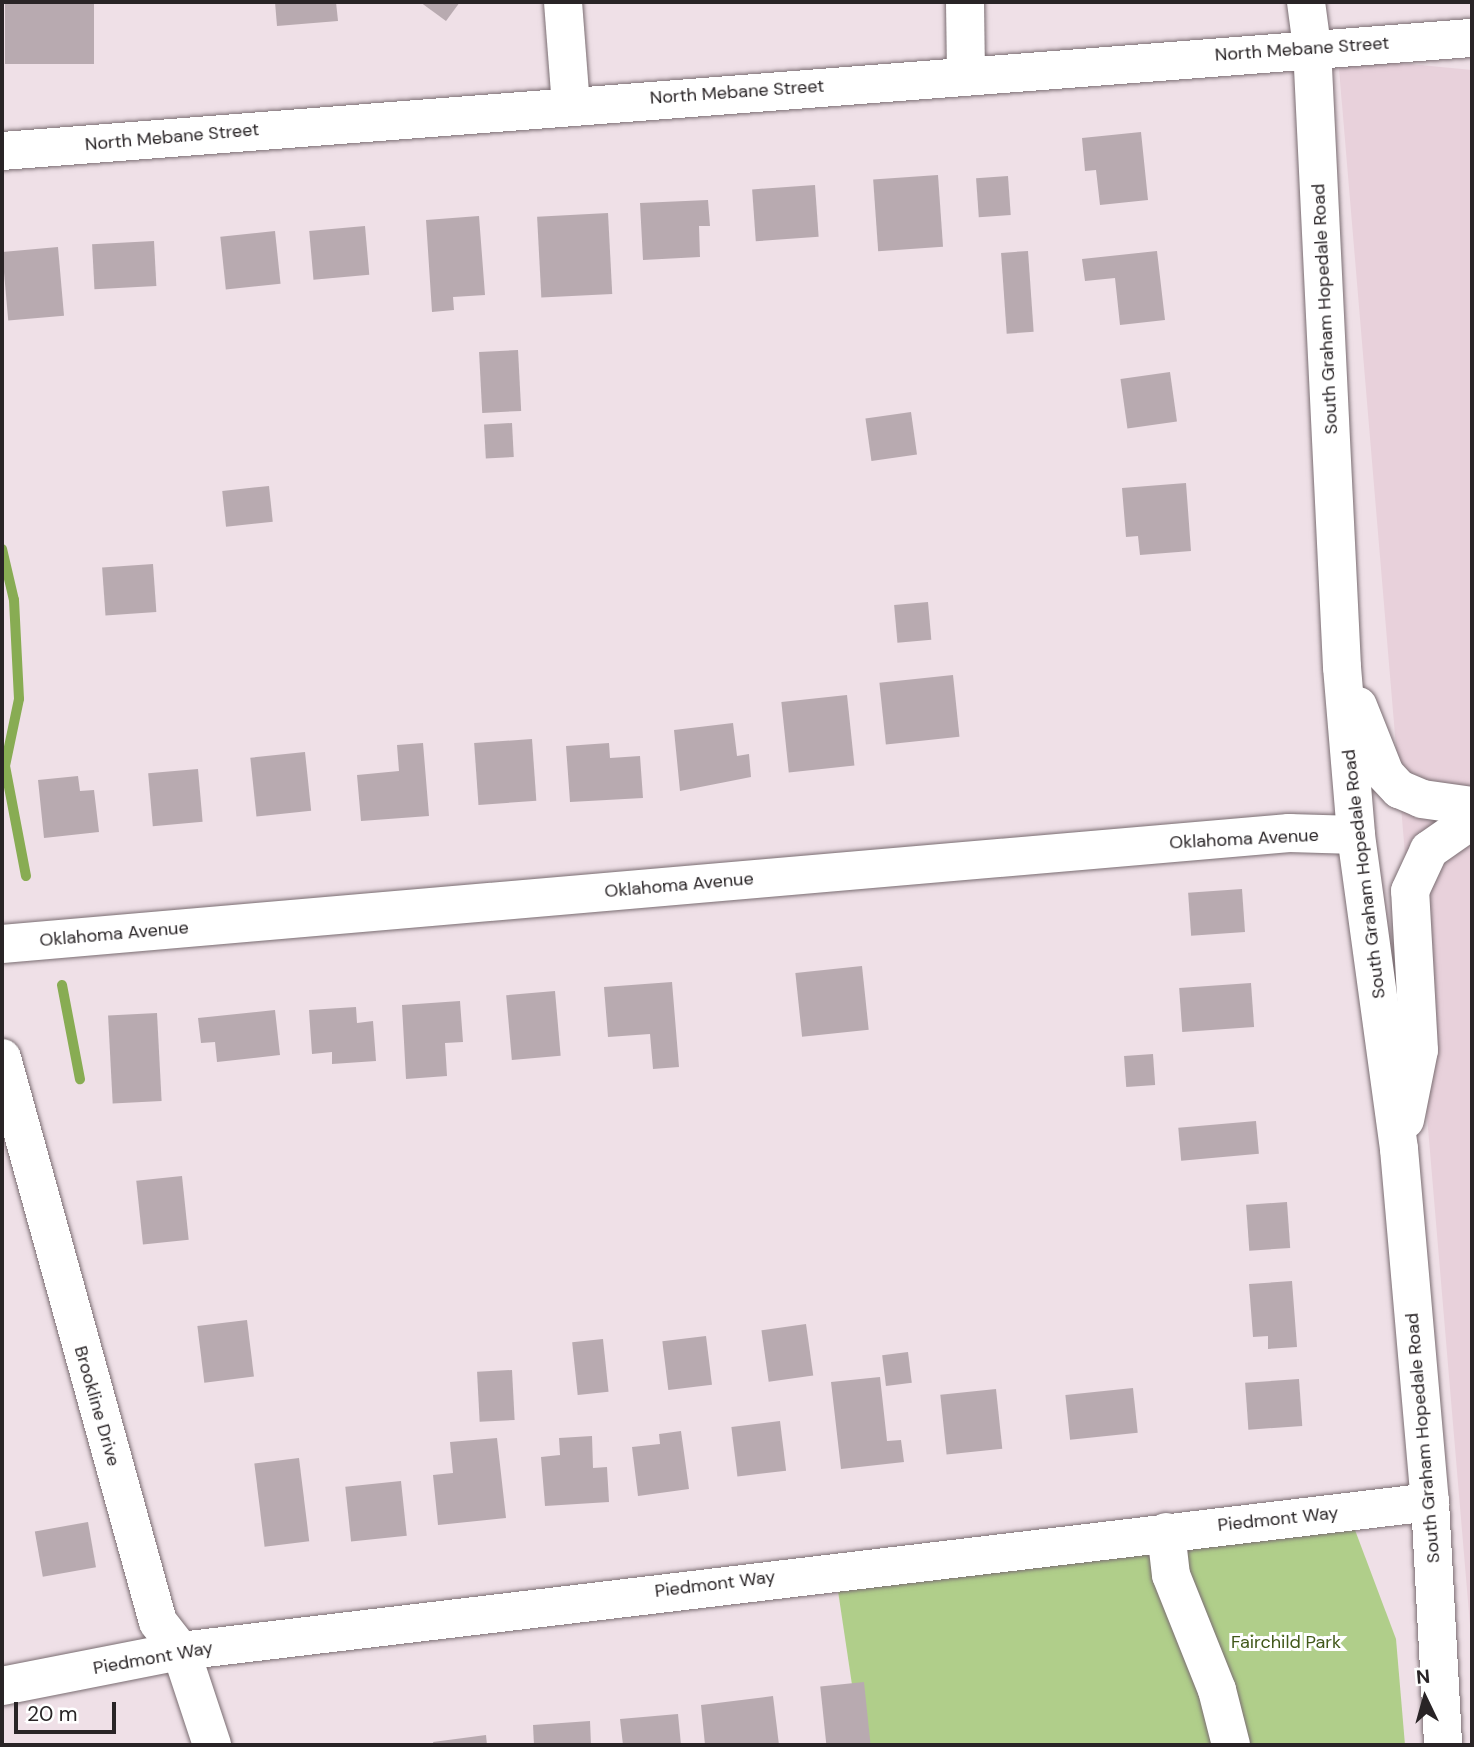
<!DOCTYPE html>
<html>
<head>
<meta charset="utf-8">
<style>
  body { margin:0 }
  #map { position:relative; width:1474px; height:1747px; overflow:hidden; background:#efe0e7; font-family:"DM Sans",sans-serif }
  div>[style] { position:absolute }
  [style*='--x'] { left:calc(var(--x)*1px); top:calc(var(--y)*1px); width:calc(var(--w)*1px); rotate:calc(var(--a)*1deg) }
  .built>* { inset:0; background:#e8d1db }
  .green>* { inset:0; background:#b0ce8a }
  .stream>* { height:10px; margin:-5px; padding:0 5px; transform-origin:5px; border-radius:5px; background:#88ac53 }
  .building>* { inset:0; background:#b8aab0; transform-origin:0 0 }
  .roads { filter:drop-shadow(0 0 2px #7a6d72) drop-shadow(0 0 2px #7a6d72) }
  .minor>* { height:38px; margin:-19px; padding:0 19px; transform-origin:19px; border-radius:19px; background:#fff }
  .major>* { height:38px; margin:-19px; padding:0 19px; transform-origin:19px; border-radius:19px; background:#fff }
  span { translate:-50% -50%; white-space:nowrap; text-align:center; line-height:1.15; -webkit-text-stroke:6px #fff; paint-order:stroke }
  .street-label { font-size:18px; color:#292426 }
  .park-label { font-size:18px; color:#405719 }
  .frame { position:absolute; inset:0; border:4px solid #292426; pointer-events:none }
  .north { position:absolute; left:1390px; top:1663px; width:70px; height:70px; -webkit-text-stroke:5px #fff; paint-order:stroke; rotate:355deg; font-size:19px; font-weight:700; line-height:28px; text-align:center; color:#292426 }
  .north::after { content:''; display:block; margin:auto; width:24px; height:32px; background:#292426; clip-path:polygon(50% 0,100% 100%,50% 72%,0 100%) }
  .scale { position:absolute; left:14px; top:1702px; width:102px; height:32px; box-sizing:border-box; border:4px solid #292426; border-top:0; padding-left:9px; font-size:21px; line-height:24px; white-space:nowrap; color:#292426; -webkit-text-stroke:5px #fff; paint-order:stroke }
</style>
</head>
<body>
<div id="map">
  <div class="built">
    <div style="clip-path:polygon(1338px 57px,1472px 70px,1472px 1649px,1429px 1140px)"></div>
  </div>
  <div class="green">
    <div style="clip-path:polygon(1355px 1530px,1396px 1639px,1405px 1745px,861px 1745px,838px 1591px)"></div>
  </div>
  <div class="stream">
    <div style="--x:2;--y:549;--w:52;--a:76.8"></div>
    <div style="--x:14;--y:600;--w:99;--a:87.1"></div>
    <div style="--x:19;--y:699;--w:68;--a:101.8"></div>
    <div style="--x:5;--y:766;--w:112;--a:79.2"></div>
    <div style="--x:62;--y:985;--w:96;--a:79.2"></div>
  </div>
  <div class="building">
    <div style="left:5px;top:2px;width:89px;height:62px"></div>
    <div style="clip-path:polygon(275px 2px,336px 2px,338px 21px,277px 26px)"></div>
    <div style="clip-path:polygon(420px 2px,460px 2px,446px 21px)"></div>
    <div style="clip-path:polygon(1141px 132px,1148px 200px,1100px 205px,1096px 170px,1085px 171px,1082px 138px)"></div>
    <div style="left:938px;top:175px;width:72px;height:65px;rotate:86deg"></div>
    <div style="left:1008px;top:176px;width:39px;height:32px;rotate:86deg"></div>
    <div style="left:815px;top:185px;width:52px;height:63px;rotate:86deg"></div>
    <div style="clip-path:polygon(708px 200px,710px 226px,699px 226px,700px 257px,643px 260px,640px 203px)"></div>
    <div style="left:608px;top:213px;width:81px;height:71px;rotate:87deg"></div>
    <div style="clip-path:polygon(479px 216px,485px 295px,453px 297px,454px 310px,432px 312px,426px 220px)"></div>
    <div style="left:365px;top:226px;width:49px;height:56px;rotate:85deg"></div>
    <div style="left:275px;top:231px;width:53px;height:55px;rotate:84deg"></div>
    <div style="left:154px;top:241px;width:45px;height:62px;rotate:87deg"></div>
    <div style="left:58px;top:247px;width:69px;height:56px;rotate:85deg"></div>
    <div style="left:1028px;top:251px;width:81px;height:27px;rotate:86deg"></div>
    <div style="clip-path:polygon(1157px 251px,1165px 320px,1120px 325px,1115px 278px,1085px 281px,1082px 259px)"></div>
    <div style="left:518px;top:350px;width:61px;height:39px;rotate:87deg"></div>
    <div style="left:1170px;top:372px;width:50px;height:50px;rotate:82deg"></div>
    <div style="left:911px;top:412px;width:43px;height:46px;rotate:82deg"></div>
    <div style="left:512px;top:423px;width:34px;height:28px;rotate:87deg"></div>
    <div style="clip-path:polygon(1186px 483px,1191px 551px,1140px 555px,1138px 536px,1126px 537px,1122px 488px)"></div>
    <div style="left:269px;top:486px;width:36px;height:47px;rotate:84deg"></div>
    <div style="left:153px;top:564px;width:48px;height:51px;rotate:86deg"></div>
    <div style="left:928px;top:602px;width:38px;height:34px;rotate:85deg"></div>
    <div style="left:953px;top:675px;width:62px;height:74px;rotate:84deg"></div>
    <div style="left:847px;top:695px;width:71px;height:66px;rotate:84deg"></div>
    <div style="clip-path:polygon(733px 723px,737px 756px,749px 754px,751px 777px,680px 791px,674px 730px)"></div>
    <div style="left:532px;top:739px;width:62px;height:58px;rotate:86deg"></div>
    <div style="clip-path:polygon(423px 743px,429px 816px,361px 821px,357px 775px,399px 771px,397px 745px)"></div>
    <div style="clip-path:polygon(609px 743px,610px 758px,640px 756px,643px 798px,570px 802px,566px 746px)"></div>
    <div style="left:305px;top:752px;width:59px;height:55px;rotate:84deg"></div>
    <div style="left:198px;top:769px;width:53px;height:50px;rotate:85deg"></div>
    <div style="clip-path:polygon(78px 776px,80px 791px,94px 790px,99px 832px,44px 838px,38px 780px)"></div>
    <div style="left:1242px;top:889px;width:43px;height:54px;rotate:86deg"></div>
    <div style="left:862px;top:966px;width:64px;height:67px;rotate:84deg"></div>
    <div style="clip-path:polygon(672px 982px,679px 1067px,653px 1069px,650px 1034px,608px 1037px,604px 987px)"></div>
    <div style="left:1251px;top:983px;width:44px;height:72px;rotate:86deg"></div>
    <div style="left:555px;top:991px;width:65px;height:49px;rotate:85deg"></div>
    <div style="clip-path:polygon(460px 1001px,463px 1042px,445px 1043px,447px 1076px,406px 1079px,402px 1005px)"></div>
    <div style="clip-path:polygon(356px 1007px,357px 1023px,373px 1021px,376px 1061px,332px 1064px,332px 1052px,312px 1054px,309px 1010px)"></div>
    <div style="clip-path:polygon(275px 1010px,280px 1055px,217px 1062px,215px 1042px,201px 1043px,198px 1018px)"></div>
    <div style="left:157px;top:1013px;width:88px;height:49px;rotate:87deg"></div>
    <div style="left:1153px;top:1054px;width:31px;height:29px;rotate:86deg"></div>
    <div style="left:1256px;top:1121px;width:33px;height:78px;rotate:85deg"></div>
    <div style="left:182px;top:1176px;width:64px;height:46px;rotate:84deg"></div>
    <div style="left:1287px;top:1202px;width:46px;height:41px;rotate:86deg"></div>
    <div style="clip-path:polygon(1292px 1281px,1297px 1347px,1268px 1349px,1268px 1336px,1253px 1337px,1249px 1284px)"></div>
    <div style="left:247px;top:1320px;width:57px;height:50px;rotate:83deg"></div>
    <div style="left:806px;top:1324px;width:52px;height:45px;rotate:82deg"></div>
    <div style="left:706px;top:1336px;width:49px;height:44px;rotate:83deg"></div>
    <div style="left:603px;top:1339px;width:53px;height:31px;rotate:84deg"></div>
    <div style="left:908px;top:1352px;width:31px;height:26px;rotate:83deg"></div>
    <div style="left:512px;top:1370px;width:50px;height:35px;rotate:87deg"></div>
    <div style="clip-path:polygon(880px 1377px,887px 1441px,901px 1440px,904px 1462px,841px 1469px,831px 1382px)"></div>
    <div style="left:1299px;top:1379px;width:47px;height:54px;rotate:86deg"></div>
    <div style="left:1133px;top:1388px;width:45px;height:68px;rotate:84deg"></div>
    <div style="left:996px;top:1389px;width:60px;height:56px;rotate:84deg"></div>
    <div style="left:780px;top:1421px;width:50px;height:49px;rotate:83deg"></div>
    <div style="clip-path:polygon(681px 1431px,689px 1489px,638px 1496px,632px 1447px,660px 1444px,659px 1434px)"></div>
    <div style="clip-path:polygon(592px 1436px,593px 1468px,607px 1467px,609px 1502px,545px 1506px,541px 1457px,560px 1455px,559px 1438px)"></div>
    <div style="clip-path:polygon(497px 1438px,506px 1518px,438px 1525px,433px 1475px,453px 1473px,450px 1442px)"></div>
    <div style="left:299px;top:1458px;width:84px;height:45px;rotate:83deg"></div>
    <div style="left:401px;top:1481px;width:55px;height:56px;rotate:84deg"></div>
    <div style="left:88px;top:1522px;width:46px;height:54px;rotate:80deg"></div>
    <div style="left:864px;top:1682px;width:63px;height:44px;rotate:84deg"></div>
    <div style="clip-path:polygon(773px 1696px,779px 1745px,705px 1745px,701px 1705px)"></div>
    <div style="clip-path:polygon(678px 1714px,681px 1745px,623px 1745px,620px 1719px)"></div>
    <div style="clip-path:polygon(590px 1721px,591px 1745px,534px 1745px,533px 1725px)"></div>
    <div style="clip-path:polygon(486px 1735px,487px 1745px,434px 1745px,433px 1742px)"></div>
  </div>
  <div class="roads">
    <div class="minor">
      <div style="--x:563;--y:2;--w:103;--a:85.6"></div>
      <div style="--x:965;--y:2;--w:72;--a:89.2"></div>
      <div style="--x:1312;--y:47;--w:621;--a:87.23"></div>
      <div style="--x:1342;--y:667;--w:169;--a:85.2"></div>
      <div style="--x:1356;--y:835;--w:317;--a:82.2"></div>
      <div style="--x:1399;--y:1149;--w:354;--a:85"></div>
      <div style="--x:1430;--y:1502;--w:243;--a:86.9"></div>
      <div style="--x:1358;--y:706;--w:73;--a:68.3"></div>
      <div style="--x:1385;--y:774;--w:21;--a:47"></div>
      <div style="--x:1399;--y:789;--w:25;--a:23"></div>
      <div style="--x:1422;--y:799;--w:50;--a:8"></div>
      <div style="--x:2;--y:944;--w:1292;--a:-4.93"></div>
      <div style="--x:1289;--y:833;--w:67;--a:1.7"></div>
      <div style="--x:2;--y:1058;--w:585;--a:74.54"></div>
      <div style="--x:158;--y:1622;--w:37;--a:52"></div>
      <div style="--x:181;--y:1651;--w:99;--a:71.7"></div>
      <div style="--x:1405;--y:1120;--w:71;--a:-78.7"></div>
      <div style="--x:1419;--y:1050;--w:159;--a:-93.2"></div>
      <div style="--x:1410;--y:891;--w:45;--a:-65.1"></div>
      <div style="--x:1429;--y:850;--w:52;--a:-34.9"></div>
      <div style="--x:1166;--y:1532;--w:43;--a:83.4"></div>
      <div style="--x:1171;--y:1575;--w:124;--a:68.2"></div>
      <div style="--x:1217;--y:1690;--w:57;--a:75.7"></div>
      <div style="--x:2;--y:1686;--w:182;--a:-11.1"></div>
      <div style="--x:181;--y:1651;--w:1258;--a:-6.8"></div>
    </div>
    <div class="major">
      <div style="--x:1306;--y:2;--w:45;--a:82.4"></div>
      <div style="--x:2;--y:151;--w:1474;--a:-4.4"></div>
    </div>
  </div>
  <div class="street-label">
    <span style="left:1302px;top:49px;rotate:-4deg">North Mebane Street</span>
    <span style="left:737px;top:92px;rotate:-4deg">North Mebane Street</span>
    <span style="left:172px;top:137px;rotate:-5deg">North Mebane Street</span>
    <span style="left:1325px;top:309px;rotate:-93deg">South Graham Hopedale Road</span>
    <span style="left:1244px;top:839px;rotate:-3deg">Oklahoma Avenue</span>
    <span style="left:1364px;top:874px;rotate:-97deg">South Graham Hopedale Road</span>
    <span style="left:679px;top:885px;rotate:-5deg">Oklahoma Avenue</span>
    <span style="left:114px;top:934px;rotate:-5deg">Oklahoma Avenue</span>
    <span style="left:97px;top:1406px;rotate:74deg">Brookline Drive</span>
    <span style="left:1423px;top:1438px;rotate:-95deg">South Graham Hopedale Road</span>
    <span style="left:1278px;top:1519px;rotate:-6deg">Piedmont Way</span>
    <span style="left:715px;top:1584px;rotate:-7deg">Piedmont Way</span>
    <span style="left:153px;top:1658px;rotate:-10deg">Piedmont Way</span>
  </div>
  <div class="park-label">
    <span style="left:1286px;top:1642px">Fairchild Park</span>
  </div>
  <div class="frame"></div>
  <div class="north">N</div>
  <div class="scale">20 m</div>
</div>
</body>
</html>
